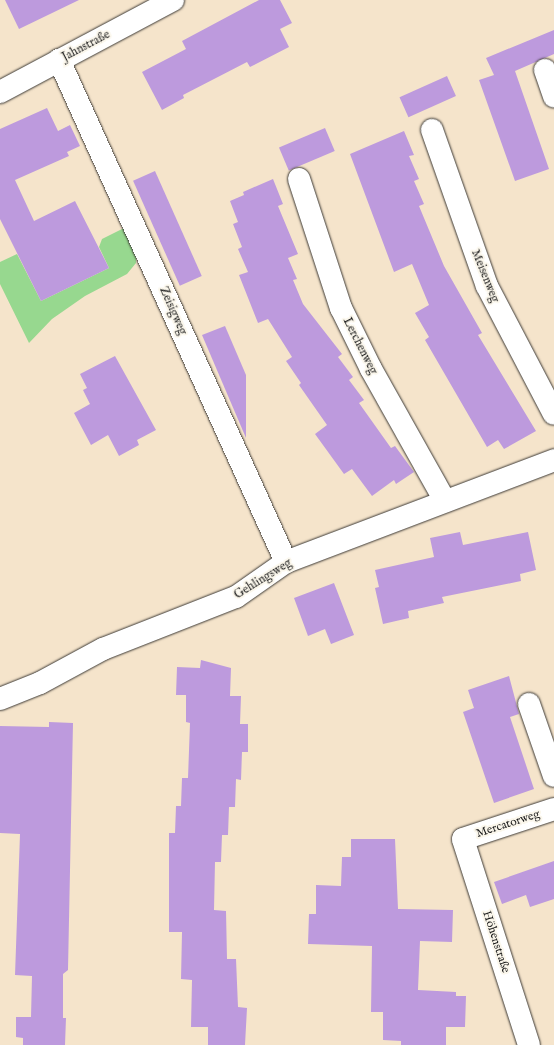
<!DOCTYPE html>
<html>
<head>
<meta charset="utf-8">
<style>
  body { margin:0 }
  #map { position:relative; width:554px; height:1045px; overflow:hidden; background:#f5e4cb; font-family:"IM FELL English",serif }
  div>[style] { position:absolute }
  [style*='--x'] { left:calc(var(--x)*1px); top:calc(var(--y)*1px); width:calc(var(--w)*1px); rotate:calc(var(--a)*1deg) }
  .green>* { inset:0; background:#97d88f }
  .building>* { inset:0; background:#bd9add; transform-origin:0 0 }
  .roads { filter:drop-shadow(0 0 1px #3d3a36) drop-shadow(0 0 1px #3d3a36) }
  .minor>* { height:22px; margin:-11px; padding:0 11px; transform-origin:11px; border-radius:11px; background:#fff }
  span { translate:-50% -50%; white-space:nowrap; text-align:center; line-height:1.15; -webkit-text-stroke:4px #fbf7ec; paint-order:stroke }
  .street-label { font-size:12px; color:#1c1c1c }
</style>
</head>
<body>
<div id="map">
  <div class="green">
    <div style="clip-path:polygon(126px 227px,136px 248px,136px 263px,127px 274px,85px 296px,52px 319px,29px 343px,0 284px,0 262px,17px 254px,41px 301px,109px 268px,99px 247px,102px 239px)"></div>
  </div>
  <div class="building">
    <div style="clip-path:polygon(5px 0,79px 0,19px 29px)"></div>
    <div style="clip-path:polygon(259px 0,280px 0,292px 23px,280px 29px,289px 47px,250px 67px,247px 62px,183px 95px,184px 98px,162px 110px,142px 72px,186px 49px,182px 41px)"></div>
    <div style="clip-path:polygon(554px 30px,554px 54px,515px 71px,549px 169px,515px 181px,479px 80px,494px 75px,486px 58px)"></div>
    <div style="left:447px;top:76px;width:22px;height:52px;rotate:66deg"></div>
    <div style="clip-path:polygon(47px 108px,58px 131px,70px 125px,80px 146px,67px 152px,69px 156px,15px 180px,34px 221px,75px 201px,109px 268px,41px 301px,0 219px,0 129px)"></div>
    <div style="left:325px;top:128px;width:25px;height:50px;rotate:67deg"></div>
    <div style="clip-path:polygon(404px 131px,414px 155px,409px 156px,419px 179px,414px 181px,424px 204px,419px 206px,444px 266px,482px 333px,478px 335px,536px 431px,504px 449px,498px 440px,487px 447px,425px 340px,429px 337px,415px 313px,429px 305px,412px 264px,394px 272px,350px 154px)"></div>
    <div style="left:155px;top:171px;width:115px;height:24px;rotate:66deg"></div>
    <div style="clip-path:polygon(273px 179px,283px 204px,278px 206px,298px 254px,288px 258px,297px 279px,293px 280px,303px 304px,342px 354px,338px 357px,353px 377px,349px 380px,364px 400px,359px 403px,391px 448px,395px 446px,414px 472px,396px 484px,394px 480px,372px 496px,352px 469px,344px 474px,315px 434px,327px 425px,299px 385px,301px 383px,286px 361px,292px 357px,268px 319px,258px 323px,239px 275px,248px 272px,238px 249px,242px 247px,233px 224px,238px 222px,230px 201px,244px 195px,243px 192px)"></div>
    <div style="clip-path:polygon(225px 326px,246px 375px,246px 438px,202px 335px)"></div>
    <div style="clip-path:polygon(115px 356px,156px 430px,137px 440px,139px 445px,119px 456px,108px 435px,91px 445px,74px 413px,90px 404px,83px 390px,87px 388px,80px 374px)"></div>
    <div style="clip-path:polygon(460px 532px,463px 545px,528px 532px,536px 570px,520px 574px,521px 581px,442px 597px,444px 603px,408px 611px,409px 618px,383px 624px,375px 588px,379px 587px,375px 570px,434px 557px,430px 538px)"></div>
    <div style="clip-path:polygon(334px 583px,354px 635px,331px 644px,325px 629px,308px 636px,294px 598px)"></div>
    <div style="clip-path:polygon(201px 660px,231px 668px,230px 696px,241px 696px,240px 724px,248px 724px,248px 752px,242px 752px,241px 780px,236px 779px,235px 807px,229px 807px,228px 835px,222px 835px,221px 862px,215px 862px,214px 910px,226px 911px,227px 959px,236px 959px,238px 1007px,247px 1008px,245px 1045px,208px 1045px,208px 1027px,191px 1027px,192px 980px,181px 979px,182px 932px,169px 932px,169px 833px,175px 833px,176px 806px,181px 806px,182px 778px,188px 778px,190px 723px,186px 722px,186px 695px,176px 695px,177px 667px,200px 668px)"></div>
    <div style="clip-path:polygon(509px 676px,519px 714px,510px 717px,534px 789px,494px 803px,463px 712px,474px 708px,468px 690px)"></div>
    <div style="clip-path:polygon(49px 722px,73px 723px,68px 970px,63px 974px,63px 1018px,66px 1018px,65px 1045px,23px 1045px,23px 1038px,16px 1037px,16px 1017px,31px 1017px,32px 976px,15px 975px,20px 834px,0 833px,0 726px,49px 727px)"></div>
    <div style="clip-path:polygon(351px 839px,395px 839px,398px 909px,453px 910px,452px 942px,420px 941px,418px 990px,456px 992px,456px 996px,466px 996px,465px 1027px,446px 1027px,446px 1045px,401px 1045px,401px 1041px,383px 1040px,383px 1012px,371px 1012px,372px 946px,308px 944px,309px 914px,316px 914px,316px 885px,341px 886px,342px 857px,351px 857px)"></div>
    <div style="clip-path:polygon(554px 861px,554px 899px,530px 907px,526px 895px,502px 904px,494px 882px)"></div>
  </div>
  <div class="roads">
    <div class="minor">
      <div style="--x:59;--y:60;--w:551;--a:65.67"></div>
      <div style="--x:545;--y:70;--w:28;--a:71"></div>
      <div style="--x:0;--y:92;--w:196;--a:-28"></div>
      <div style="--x:432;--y:130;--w:165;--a:70.6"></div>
      <div style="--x:487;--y:286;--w:144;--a:62.4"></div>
      <div style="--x:299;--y:179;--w:136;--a:72"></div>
      <div style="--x:341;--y:308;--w:68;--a:63.8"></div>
      <div style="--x:371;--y:369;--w:151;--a:60.7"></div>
      <div style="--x:0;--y:699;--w:43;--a:-21.8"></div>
      <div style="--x:40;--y:683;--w:72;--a:-28.4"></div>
      <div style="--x:103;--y:649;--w:143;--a:-21.4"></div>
      <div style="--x:236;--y:597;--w:61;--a:-35"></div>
      <div style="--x:286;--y:562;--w:287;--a:-20.8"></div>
      <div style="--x:529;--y:704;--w:76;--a:70.9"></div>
      <div style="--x:529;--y:1045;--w:216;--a:-107.8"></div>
      <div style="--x:463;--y:839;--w:96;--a:-18.2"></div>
    </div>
  </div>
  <div class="street-label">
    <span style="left:86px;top:46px;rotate:-28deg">Jahnstraße</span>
    <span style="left:485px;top:276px;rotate:68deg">Meisenweg</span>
    <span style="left:173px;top:311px;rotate:66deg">Zeisigweg</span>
    <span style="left:360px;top:346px;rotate:63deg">Lerchenweg</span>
    <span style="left:263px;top:579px;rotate:-32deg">Gehlingsweg</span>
    <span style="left:508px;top:824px;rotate:-18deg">Mercatorweg</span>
    <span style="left:496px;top:942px;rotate:72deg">Höhenstraße</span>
  </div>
</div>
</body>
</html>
